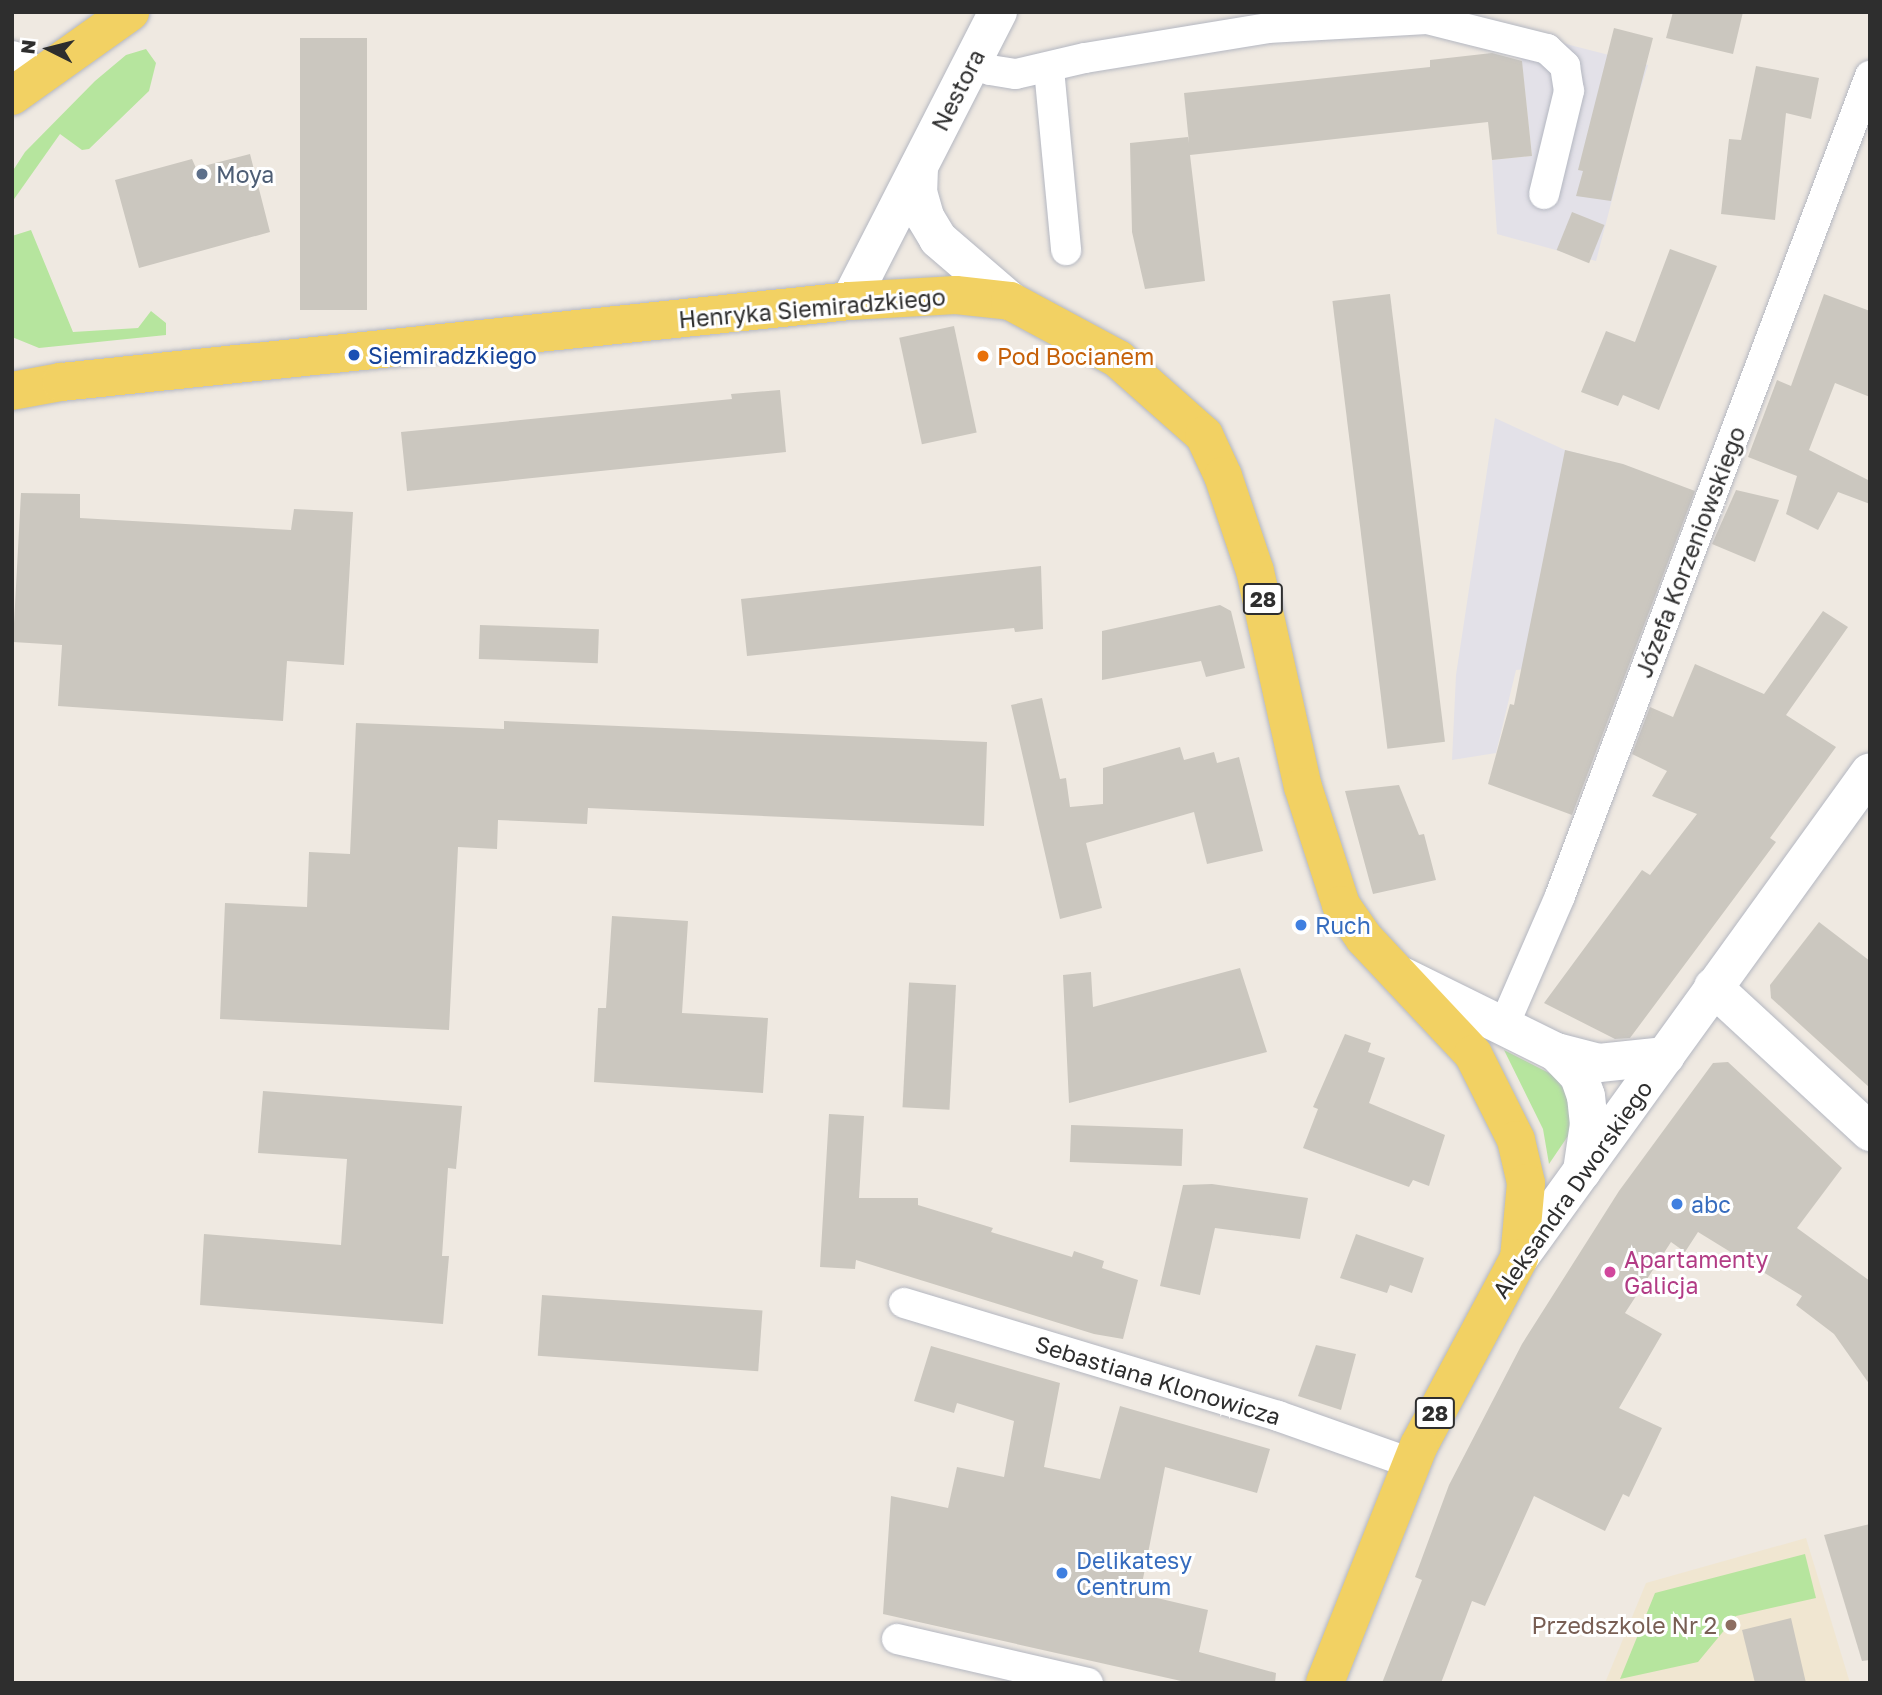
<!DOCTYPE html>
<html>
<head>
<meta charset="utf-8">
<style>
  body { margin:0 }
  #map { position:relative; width:1882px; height:1695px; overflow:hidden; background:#efe9e1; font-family:"Golos Text",sans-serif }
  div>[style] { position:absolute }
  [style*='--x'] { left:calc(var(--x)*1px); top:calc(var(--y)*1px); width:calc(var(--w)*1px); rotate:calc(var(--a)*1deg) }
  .industrial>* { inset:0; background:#e3e1e8 }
  .education>* { inset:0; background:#f0e6d1 }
  .green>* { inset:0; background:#b6e59e }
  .building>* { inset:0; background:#cbc7bf; transform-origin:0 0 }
  .roads { filter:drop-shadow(0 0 2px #b4b7c1) drop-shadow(0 0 2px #b4b7c1) }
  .minor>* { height:30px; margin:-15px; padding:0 15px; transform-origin:15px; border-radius:15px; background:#fff }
  .tertiary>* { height:38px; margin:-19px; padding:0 19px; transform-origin:19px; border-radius:19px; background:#fff }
  .primary>* { height:38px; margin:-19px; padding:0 19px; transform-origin:19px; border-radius:19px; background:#f2d163 }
  .dots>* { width:19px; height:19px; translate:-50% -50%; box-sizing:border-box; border:4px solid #fff; border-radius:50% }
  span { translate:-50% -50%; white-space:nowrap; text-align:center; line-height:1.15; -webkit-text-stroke:6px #fff; paint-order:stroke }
  .shield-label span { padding:2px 5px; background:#fff; border:2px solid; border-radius:5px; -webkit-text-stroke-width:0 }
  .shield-label { font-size:21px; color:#2e2e2e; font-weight:700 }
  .street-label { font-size:23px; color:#2e2e2e }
  .service-label { font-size:23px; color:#4e5e75 }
  .left { translate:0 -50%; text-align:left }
  .transit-label { font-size:23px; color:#164399 }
  .food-label { font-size:23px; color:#c56008 }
  .shop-label { font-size:23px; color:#366cbe }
  .hotel-label { font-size:23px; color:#b23c85 }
  .education-label { font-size:23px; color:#785e54 }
  .right { translate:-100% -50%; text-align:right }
  .frame { position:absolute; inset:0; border:14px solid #2e2e2e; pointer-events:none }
  .north { position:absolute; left:14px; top:14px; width:70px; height:70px; -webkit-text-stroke:5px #fff; paint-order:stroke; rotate:276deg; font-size:19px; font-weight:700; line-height:28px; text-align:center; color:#2e2e2e }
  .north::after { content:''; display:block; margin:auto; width:24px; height:32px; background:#2e2e2e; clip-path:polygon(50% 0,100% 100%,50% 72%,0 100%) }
</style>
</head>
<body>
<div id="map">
  <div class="industrial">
    <div style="clip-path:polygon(1527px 34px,1648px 65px,1613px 176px,1618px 177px,1596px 261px,1497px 234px,1492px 160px,1532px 156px,1521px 55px)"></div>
    <div style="clip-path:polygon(1495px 418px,1565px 450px,1596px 458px,1556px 666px,1516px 670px,1496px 753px,1452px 760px,1456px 675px)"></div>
  </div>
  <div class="education">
    <div style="clip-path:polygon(1806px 1538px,1850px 1683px,1605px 1683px,1646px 1583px)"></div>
  </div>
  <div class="green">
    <div style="clip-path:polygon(146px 49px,156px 63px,149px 91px,89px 149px,82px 150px,60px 134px,12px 202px,12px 172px,25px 152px,95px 81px,126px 55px)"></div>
    <div style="clip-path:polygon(31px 230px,73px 332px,138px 328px,151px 311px,166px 323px,166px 335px,39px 348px,12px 337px,12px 236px)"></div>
    <div style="clip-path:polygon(1504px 1050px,1555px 1076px,1570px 1099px,1572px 1121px,1568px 1136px,1549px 1164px,1543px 1129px)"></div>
    <div style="clip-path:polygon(1805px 1554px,1816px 1598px,1736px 1616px,1698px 1662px,1620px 1679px,1655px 1593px)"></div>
  </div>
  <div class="building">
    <div style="clip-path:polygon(1673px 12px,1743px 12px,1733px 54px,1666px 38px)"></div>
    <div style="clip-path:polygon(1614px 28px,1653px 38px,1611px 201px,1576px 196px,1583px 171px,1578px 170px)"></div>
    <div style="left:300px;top:38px;width:67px;height:272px"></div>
    <div style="clip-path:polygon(1492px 53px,1522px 61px,1532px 156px,1492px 160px,1488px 122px,1190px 155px,1205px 281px,1145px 289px,1132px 232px,1130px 143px,1188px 137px,1189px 143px,1184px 93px,1430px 67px,1430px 60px)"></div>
    <div style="clip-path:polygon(1756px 66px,1819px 78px,1811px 119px,1786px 113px,1775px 220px,1721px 214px,1729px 139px,1741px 140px)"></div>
    <div style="clip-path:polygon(250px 154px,270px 232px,139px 268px,115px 180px,192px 159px,196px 168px)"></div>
    <div style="left:1572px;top:212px;width:35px;height:41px;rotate:22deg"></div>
    <div style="clip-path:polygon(1670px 249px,1717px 266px,1659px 410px,1623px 395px,1618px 406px,1581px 392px,1606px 331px,1635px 342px)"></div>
    <div style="left:1390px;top:294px;width:451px;height:58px;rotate:83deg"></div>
    <div style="clip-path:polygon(1824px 294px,1870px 311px,1870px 397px,1835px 383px,1809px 450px,1870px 481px,1870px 504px,1838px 492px,1818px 530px,1786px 514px,1797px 476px,1748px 457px,1777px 380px,1791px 386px)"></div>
    <div style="left:954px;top:326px;width:109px;height:56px;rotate:78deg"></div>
    <div style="clip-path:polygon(780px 390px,786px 452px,407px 491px,401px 432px,732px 399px,731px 394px)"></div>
    <div style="clip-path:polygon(1565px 450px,1623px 464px,1695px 491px,1572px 815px,1488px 784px,1510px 704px,1514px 705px)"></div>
    <div style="clip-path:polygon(1736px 490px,1779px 500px,1755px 562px,1712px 544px)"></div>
    <div style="clip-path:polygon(21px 493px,80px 494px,80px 518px,291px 530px,294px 509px,353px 512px,344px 665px,287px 661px,283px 721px,58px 706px,62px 645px,13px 642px)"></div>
    <div style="clip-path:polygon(1041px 566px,1043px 629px,1015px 632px,1014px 628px,747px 656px,741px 599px)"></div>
    <div style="clip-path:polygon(1220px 605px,1231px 611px,1245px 668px,1206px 677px,1201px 661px,1102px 680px,1102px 631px)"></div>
    <div style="clip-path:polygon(1823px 611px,1848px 627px,1786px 715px,1836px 747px,1770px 838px,1776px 842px,1630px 1038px,1615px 1039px,1544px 1003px,1642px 870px,1650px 875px,1697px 814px,1652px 796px,1667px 771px,1632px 754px,1650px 707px,1673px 717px,1695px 664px,1764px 694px)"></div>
    <div style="left:480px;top:625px;width:119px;height:34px;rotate:2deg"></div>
    <div style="clip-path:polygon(1042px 698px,1060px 779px,1066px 778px,1070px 807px,1103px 804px,1103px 768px,1180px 747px,1184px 760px,1214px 752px,1217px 763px,1239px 757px,1263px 851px,1207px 864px,1194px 812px,1086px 843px,1102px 908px,1060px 919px,1011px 705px)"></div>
    <div style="clip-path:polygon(504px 721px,987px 742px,984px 826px,588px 808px,587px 824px,498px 820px,497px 849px,458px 847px,449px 1030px,220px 1019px,225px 903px,307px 907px,309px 852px,350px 854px,356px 723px,504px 729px)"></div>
    <div style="clip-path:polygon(1399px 785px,1419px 835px,1424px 834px,1436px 880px,1373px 894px,1345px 791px)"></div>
    <div style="clip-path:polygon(612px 916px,688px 921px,682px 1013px,768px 1018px,763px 1093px,594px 1082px,598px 1008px,606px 1008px)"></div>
    <div style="clip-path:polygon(1819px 922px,1870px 961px,1870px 1088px,1771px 998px,1770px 985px)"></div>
    <div style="clip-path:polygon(1240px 968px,1267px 1052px,1069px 1103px,1063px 975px,1091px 972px,1093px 1007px)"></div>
    <div style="left:956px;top:985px;width:125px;height:47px;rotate:93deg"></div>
    <div style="clip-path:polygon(1345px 1034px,1371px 1043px,1368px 1052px,1385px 1058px,1369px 1103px,1445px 1135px,1429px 1186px,1413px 1180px,1409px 1187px,1303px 1148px,1318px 1109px,1313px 1107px)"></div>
    <div style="clip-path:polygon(1728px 1062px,1842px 1168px,1797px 1228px,1870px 1281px,1870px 1385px,1834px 1334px,1796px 1305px,1802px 1296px,1698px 1232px,1685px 1252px,1671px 1242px,1625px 1313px,1662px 1334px,1619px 1408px,1662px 1428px,1629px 1497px,1623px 1494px,1605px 1531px,1534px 1496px,1485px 1606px,1472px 1601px,1441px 1683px,1382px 1683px,1422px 1580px,1415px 1577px,1449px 1485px,1522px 1344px,1619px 1191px,1713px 1063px)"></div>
    <div style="clip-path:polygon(263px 1091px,462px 1106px,456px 1169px,448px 1168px,442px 1256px,449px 1256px,443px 1324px,200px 1305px,204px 1234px,341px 1245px,347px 1159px,258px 1153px)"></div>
    <div style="clip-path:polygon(829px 1114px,864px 1116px,859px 1198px,918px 1198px,918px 1205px,993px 1228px,991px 1232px,1072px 1257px,1074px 1251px,1104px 1261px,1102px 1268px,1138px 1280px,1123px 1339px,1094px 1334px,856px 1260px,855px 1269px,820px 1267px)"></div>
    <div style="left:1183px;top:1129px;width:37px;height:112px;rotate:92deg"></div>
    <div style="clip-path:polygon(1212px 1184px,1308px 1198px,1300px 1239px,1215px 1228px,1200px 1295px,1160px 1286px,1183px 1185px)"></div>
    <div style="clip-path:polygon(1356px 1234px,1424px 1258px,1412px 1293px,1390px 1285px,1387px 1293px,1340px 1278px)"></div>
    <div style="left:542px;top:1295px;width:221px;height:61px;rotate:4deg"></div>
    <div style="clip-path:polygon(1316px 1345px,1356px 1354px,1341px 1410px,1298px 1396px)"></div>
    <div style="clip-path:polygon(931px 1346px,1060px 1383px,1044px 1467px,1100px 1479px,1120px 1406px,1270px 1449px,1257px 1493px,1165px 1467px,1140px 1594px,1208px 1610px,1199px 1652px,1276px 1673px,1275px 1683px,1190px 1683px,883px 1614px,891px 1496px,948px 1508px,957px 1467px,1004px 1477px,1014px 1421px,957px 1403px,954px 1413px,914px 1401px)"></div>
    <div style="clip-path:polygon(1870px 1524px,1870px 1660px,1862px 1661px,1824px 1535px)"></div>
    <div style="clip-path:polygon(1791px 1618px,1806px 1683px,1755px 1683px,1742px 1630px)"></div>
  </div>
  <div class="roads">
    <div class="minor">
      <div style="--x:973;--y:61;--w:19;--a:28"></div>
      <div style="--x:990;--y:70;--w:26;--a:9"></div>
      <div style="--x:1016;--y:74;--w:71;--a:-13.1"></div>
      <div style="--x:1085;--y:58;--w:185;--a:-9.3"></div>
      <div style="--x:1268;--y:28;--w:159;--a:-3.2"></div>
      <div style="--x:1427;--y:19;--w:124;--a:14"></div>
      <div style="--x:1547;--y:49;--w:25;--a:43"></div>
      <div style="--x:1565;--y:66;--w:25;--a:81"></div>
      <div style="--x:1569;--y:91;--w:106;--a:103.6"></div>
      <div style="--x:1049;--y:69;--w:182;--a:84.6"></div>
      <div style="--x:1504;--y:1025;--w:141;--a:-66.5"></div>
      <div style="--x:1560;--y:896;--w:877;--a:-69.29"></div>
      <div style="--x:904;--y:1303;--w:391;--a:16.8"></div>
      <div style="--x:1278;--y:1416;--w:141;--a:19.5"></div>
      <div style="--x:897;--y:1639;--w:196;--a:13"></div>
    </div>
    <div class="tertiary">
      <div style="--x:12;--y:60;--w:29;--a:34"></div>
      <div style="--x:919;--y:167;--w:25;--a:92"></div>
      <div style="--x:918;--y:192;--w:26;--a:74"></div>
      <div style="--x:925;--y:217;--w:26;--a:59"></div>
      <div style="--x:938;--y:239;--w:95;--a:40.7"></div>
      <div style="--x:850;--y:301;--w:325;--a:-62.9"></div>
      <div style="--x:1404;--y:977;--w:169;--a:26.3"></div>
      <div style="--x:1556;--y:1052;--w:44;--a:14.3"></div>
      <div style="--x:1599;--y:1063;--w:67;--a:-6"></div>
      <div style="--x:1713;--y:987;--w:214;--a:42.7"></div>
      <div style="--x:1556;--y:1052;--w:33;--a:46"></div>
      <div style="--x:1579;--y:1076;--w:21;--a:71"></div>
      <div style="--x:1586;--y:1096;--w:28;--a:84"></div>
      <div style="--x:1589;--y:1124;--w:48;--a:98.5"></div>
      <div style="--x:1519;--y:1258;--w:599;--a:-54.16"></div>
    </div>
    <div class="primary">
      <div style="--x:12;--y:96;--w:145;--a:-35.4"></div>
      <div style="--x:12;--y:391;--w:50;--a:-10.4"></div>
      <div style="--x:61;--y:382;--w:793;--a:-5.86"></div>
      <div style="--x:850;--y:301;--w:106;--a:-3.2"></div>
      <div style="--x:956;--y:295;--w:54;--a:6.3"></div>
      <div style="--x:1010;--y:301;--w:123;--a:28.2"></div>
      <div style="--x:1118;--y:359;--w:115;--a:41.5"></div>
      <div style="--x:1204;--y:435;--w:45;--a:65.1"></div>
      <div style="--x:1223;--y:476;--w:100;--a:71.4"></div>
      <div style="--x:1255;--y:571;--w:221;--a:77.5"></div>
      <div style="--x:1303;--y:787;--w:124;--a:72.1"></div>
      <div style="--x:1341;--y:905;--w:40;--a:55.1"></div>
      <div style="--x:1364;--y:938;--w:159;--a:46.8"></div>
      <div style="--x:1473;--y:1054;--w:96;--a:63.4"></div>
      <div style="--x:1516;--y:1140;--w:44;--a:76.9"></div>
      <div style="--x:1526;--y:1183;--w:75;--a:95.3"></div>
      <div style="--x:1519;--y:1258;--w:212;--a:118.1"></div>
      <div style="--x:1419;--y:1445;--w:256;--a:111.6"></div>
    </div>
  </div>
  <div class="dots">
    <div style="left:202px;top:174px;background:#5c6f8a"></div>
    <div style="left:354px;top:355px;background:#1a4fb4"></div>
    <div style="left:983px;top:356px;background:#e8710a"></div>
    <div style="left:1301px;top:925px;background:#3f7fe0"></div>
    <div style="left:1677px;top:1204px;background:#3f7fe0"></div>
    <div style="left:1610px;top:1272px;background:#d1479c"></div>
    <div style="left:1062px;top:1573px;background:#3f7fe0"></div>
    <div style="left:1731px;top:1625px;background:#8d6e63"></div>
  </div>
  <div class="shield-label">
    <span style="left:1263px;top:599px">28</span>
    <span style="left:1435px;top:1413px">28</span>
  </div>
  <div class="street-label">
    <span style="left:958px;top:90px;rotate:-63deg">Nestora</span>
    <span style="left:812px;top:308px;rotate:-5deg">Henryka Siemiradzkiego</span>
    <span style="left:1690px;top:552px;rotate:-69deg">Józefa Korzeniowskiego</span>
    <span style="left:1572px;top:1189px;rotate:-55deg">Aleksandra Dworskiego</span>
    <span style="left:1158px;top:1380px;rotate:17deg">Sebastiana Klonowicza</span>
  </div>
  <div class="service-label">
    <span class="left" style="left:216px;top:174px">Moya</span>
  </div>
  <div class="transit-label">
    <span class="left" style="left:368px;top:355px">Siemiradzkiego</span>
  </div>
  <div class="food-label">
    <span class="left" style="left:997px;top:356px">Pod Bocianem</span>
  </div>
  <div class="shop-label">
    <span class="left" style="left:1315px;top:925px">Ruch</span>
    <span class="left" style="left:1691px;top:1204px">abc</span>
    <span class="left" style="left:1076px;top:1573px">Delikatesy<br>Centrum</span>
  </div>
  <div class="hotel-label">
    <span class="left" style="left:1624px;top:1272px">Apartamenty<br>Galicja</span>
  </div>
  <div class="education-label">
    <span class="right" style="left:1717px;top:1625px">Przedszkole Nr 2</span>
  </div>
  <div class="frame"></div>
  <div class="north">N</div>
</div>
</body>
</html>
